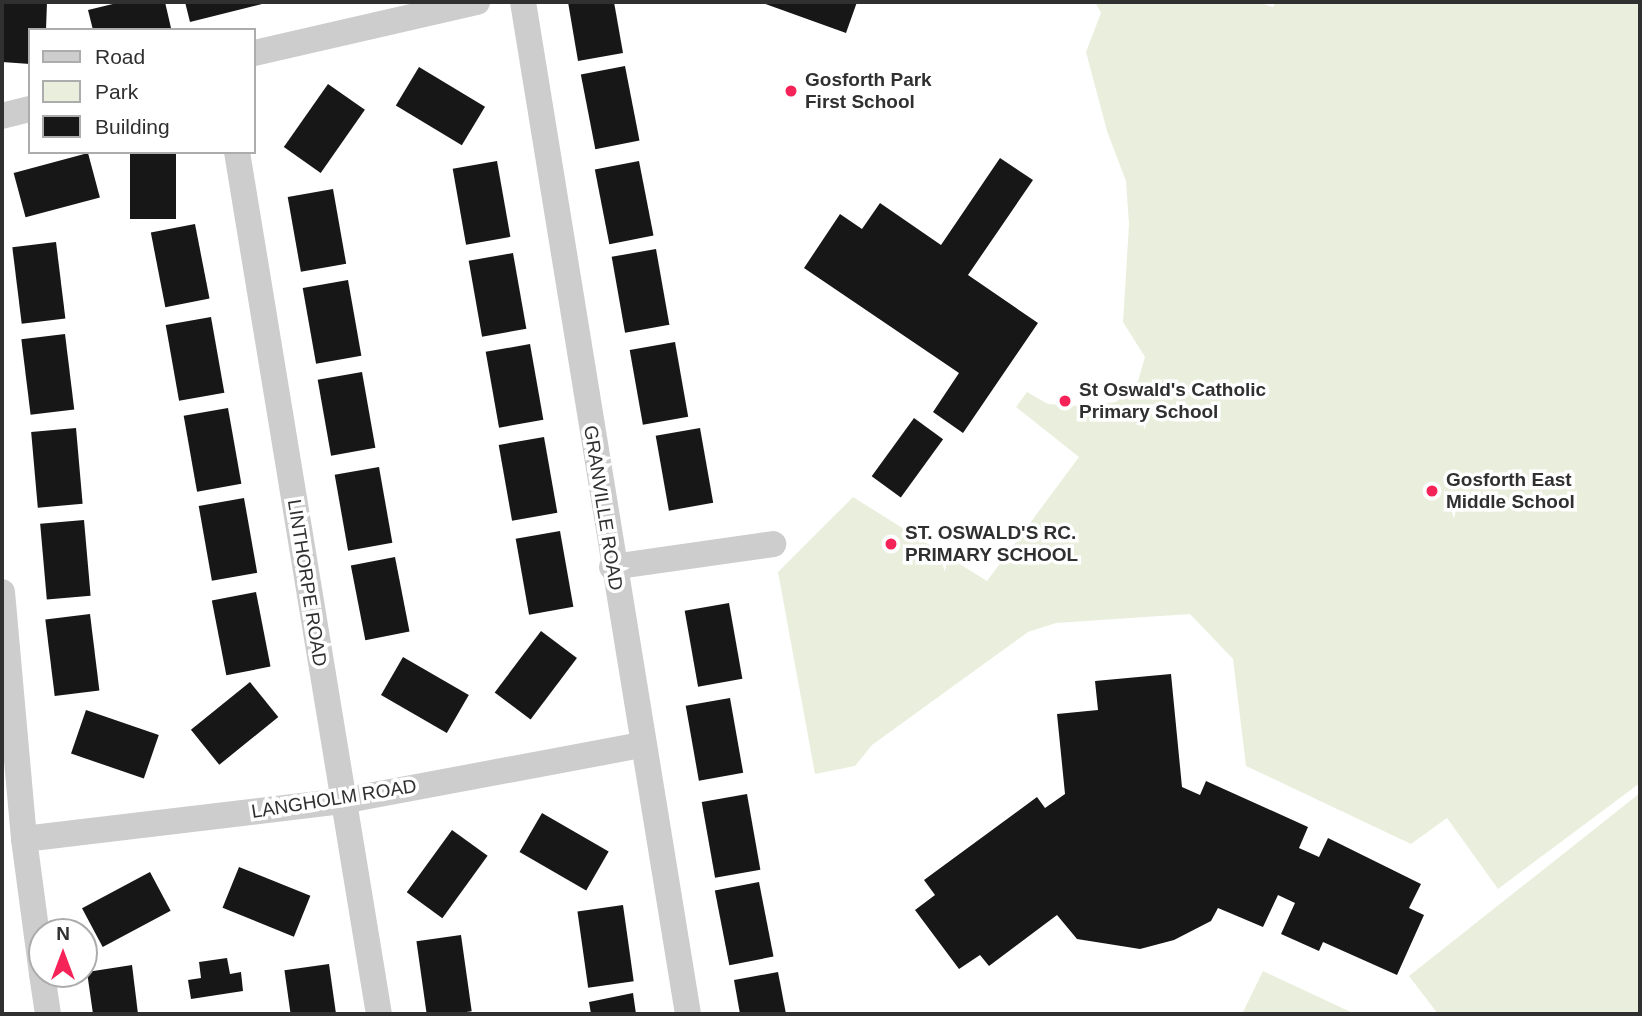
<!DOCTYPE html>
<html>
<head>
<meta charset="utf-8">
<style>
  body { margin:0 }
  #map { position:relative; width:1642px; height:1016px; overflow:hidden; background:#fff; font-family:Arial,sans-serif }
  div>[style] { position:absolute }
  [style*='--x'] { left:calc(var(--x)*1px); top:calc(var(--y)*1px); width:calc(var(--w)*1px); rotate:calc(var(--a)*1deg) }
  .green>* { inset:0; background:#eaefdd }
  .building>* { inset:0; background:#171717; transform-origin:0 0 }
  .street>* { height:26px; margin:-13px; padding:0 13px; transform-origin:13px; border-radius:13px; background:#cdcdcd }
  .dots>* { width:19px; height:19px; translate:-50% -50%; box-sizing:border-box; border:4px solid #fff; border-radius:50% }
  span { translate:-50% -50%; white-space:nowrap; text-align:center; line-height:1.15; -webkit-text-stroke:7px #fff; paint-order:stroke }
  .poi-label { font-size:19px; color:#303030; font-weight:700 }
  .left { translate:0 -50%; text-align:left }
  .street-label { font-size:19px; color:#303030 }
  .frame { position:absolute; inset:0; border:4px solid #303030; pointer-events:none }
  .legend { position:absolute; left:28px; top:28px; width:228px; height:126px; box-sizing:border-box; background:#fff; border:2px solid #acacac; margin:0; padding:9px 12px; list-style:none; font-size:21px; color:#303030 }
  .legend li { display:flex; align-items:center; gap:14px; height:35px }
  .legend b { width:35px; border:2px solid #acacac }
  .north { position:absolute; left:28px; top:918px; width:70px; height:70px; box-sizing:border-box; background:#fff; border:2px solid #acacac; border-radius:50%; rotate:0deg; font-size:19px; font-weight:700; line-height:28px; text-align:center; color:#303030 }
  .north::after { content:''; display:block; margin:auto; width:24px; height:32px; background:#f62359; clip-path:polygon(50% 0,100% 100%,50% 72%,0 100%) }
</style>
</head>
<body>
<div id="map">
  <div class="green">
    <div style="clip-path:polygon(1095px 2px,1258px 2px,1273px 7px,1276px 2px,1640px 2px,1640px 783px,1498px 889px,1447px 818px,1411px 844px,1246px 766px,1233px 659px,1190px 614px,1056px 623px,1028px 632px,872px 745px,855px 766px,815px 774px,778px 572px,853px 497px,987px 581px,1079px 457px,1016px 407px,1027px 392px,1048px 404px,1086px 406px,1116px 402px,1138px 381px,1145px 357px,1123px 322px,1129px 224px,1126px 181px,1107px 131px,1086px 52px,1101px 13px)"></div>
    <div style="clip-path:polygon(1640px 793px,1640px 1014px,1438px 1014px,1409px 976px)"></div>
    <div style="clip-path:polygon(1263px 971px,1355px 1014px,1242px 1014px)"></div>
  </div>
  <div class="building">
    <div style="clip-path:polygon(2px 2px,47px 2px,46px 30px,30px 30px,30px 64px,2px 62px)"></div>
    <div style="clip-path:polygon(121px 2px,165px 2px,171px 28px,93px 30px,88px 10px)"></div>
    <div style="clip-path:polygon(185px 2px,266px 2px,266px 3px,190px 22px)"></div>
    <div style="clip-path:polygon(568px 2px,614px 2px,623px 53px,578px 61px)"></div>
    <div style="clip-path:polygon(760px 2px,857px 2px,846px 33px)"></div>
    <div style="left:625px;top:66px;width:76px;height:45px;rotate:79deg"></div>
    <div style="left:419px;top:67px;width:77px;height:45px;rotate:31deg"></div>
    <div style="left:328px;top:84px;width:45px;height:77px;rotate:35deg"></div>
    <div style="left:130px;top:152px;width:46px;height:67px"></div>
    <div style="left:88px;top:153px;width:46px;height:77px;rotate:75deg"></div>
    <div style="clip-path:polygon(1000px 158px,1033px 180px,968px 275px,1038px 323px,963px 433px,933px 412px,959px 373px,804px 268px,840px 214px,862px 229px,880px 203px,941px 245px)"></div>
    <div style="left:497px;top:161px;width:77px;height:45px;rotate:80deg"></div>
    <div style="left:639px;top:161px;width:76px;height:45px;rotate:79deg"></div>
    <div style="left:333px;top:189px;width:76px;height:46px;rotate:80deg"></div>
    <div style="left:195px;top:224px;width:76px;height:45px;rotate:79deg"></div>
    <div style="left:56px;top:242px;width:77px;height:44px;rotate:83deg"></div>
    <div style="left:656px;top:249px;width:77px;height:45px;rotate:80deg"></div>
    <div style="left:513px;top:253px;width:77px;height:45px;rotate:80deg"></div>
    <div style="left:348px;top:280px;width:77px;height:46px;rotate:80deg"></div>
    <div style="left:211px;top:317px;width:77px;height:46px;rotate:80deg"></div>
    <div style="left:65px;top:334px;width:76px;height:44px;rotate:83deg"></div>
    <div style="left:675px;top:342px;width:76px;height:46px;rotate:80deg"></div>
    <div style="left:530px;top:344px;width:77px;height:45px;rotate:80deg"></div>
    <div style="left:362px;top:372px;width:77px;height:45px;rotate:80deg"></div>
    <div style="left:228px;top:408px;width:77px;height:45px;rotate:80deg"></div>
    <div style="left:914px;top:418px;width:36px;height:72px;rotate:36deg"></div>
    <div style="left:76px;top:428px;width:76px;height:45px;rotate:85deg"></div>
    <div style="left:700px;top:428px;width:76px;height:45px;rotate:80deg"></div>
    <div style="left:544px;top:437px;width:77px;height:46px;rotate:80deg"></div>
    <div style="left:379px;top:467px;width:77px;height:45px;rotate:80deg"></div>
    <div style="left:244px;top:498px;width:76px;height:46px;rotate:80deg"></div>
    <div style="left:84px;top:520px;width:76px;height:44px;rotate:85deg"></div>
    <div style="left:560px;top:531px;width:77px;height:45px;rotate:80deg"></div>
    <div style="left:395px;top:557px;width:76px;height:45px;rotate:79deg"></div>
    <div style="left:256px;top:592px;width:76px;height:45px;rotate:79deg"></div>
    <div style="left:729px;top:603px;width:77px;height:45px;rotate:80deg"></div>
    <div style="left:90px;top:614px;width:77px;height:45px;rotate:83deg"></div>
    <div style="left:541px;top:631px;width:45px;height:77px;rotate:37deg"></div>
    <div style="left:403px;top:657px;width:76px;height:44px;rotate:30deg"></div>
    <div style="clip-path:polygon(1171px 674px,1182px 787px,1200px 795px,1206px 781px,1308px 827px,1299px 848px,1319px 857px,1328px 838px,1421px 884px,1409px 908px,1424px 915px,1397px 975px,1323px 942px,1319px 951px,1281px 934px,1295px 903px,1278px 895px,1263px 927px,1218px 908px,1211px 921px,1174px 940px,1140px 949px,1077px 939px,1057px 915px,989px 966px,980px 955px,959px 969px,915px 910px,935px 895px,924px 880px,1037px 797px,1045px 808px,1065px 794px,1057px 714px,1098px 710px,1095px 681px)"></div>
    <div style="left:250px;top:682px;width:45px;height:76px;rotate:51deg"></div>
    <div style="left:730px;top:698px;width:76px;height:45px;rotate:80deg"></div>
    <div style="left:86px;top:710px;width:77px;height:46px;rotate:19deg"></div>
    <div style="left:747px;top:794px;width:77px;height:46px;rotate:80deg"></div>
    <div style="left:542px;top:813px;width:77px;height:45px;rotate:30deg"></div>
    <div style="left:452px;top:830px;width:44px;height:77px;rotate:36deg"></div>
    <div style="left:239px;top:867px;width:77px;height:44px;rotate:22deg"></div>
    <div style="left:150px;top:872px;width:44px;height:77px;rotate:62deg"></div>
    <div style="left:759px;top:882px;width:76px;height:45px;rotate:79deg"></div>
    <div style="left:623px;top:905px;width:77px;height:46px;rotate:82deg"></div>
    <div style="left:461px;top:935px;width:77px;height:45px;rotate:82deg"></div>
    <div style="clip-path:polygon(227px 958px,230px 974px,241px 972px,243px 991px,191px 999px,188px 980px,201px 978px,199px 962px)"></div>
    <div style="left:329px;top:964px;width:50px;height:45px;rotate:82deg"></div>
    <div style="clip-path:polygon(132px 965px,138px 1014px,93px 1014px,87px 972px)"></div>
    <div style="clip-path:polygon(778px 972px,786px 1014px,740px 1014px,734px 980px)"></div>
    <div style="clip-path:polygon(633px 993px,636px 1014px,591px 1014px,589px 1002px)"></div>
  </div>
  <div class="street">
    <div style="--x:523;--y:2;--w:1025;--a:80.74"></div>
    <div style="--x:254;--y:53;--w:229;--a:-12.9"></div>
    <div style="--x:2;--y:116;--w:29;--a:-14"></div>
    <div style="--x:237;--y:152;--w:874;--a:80.65"></div>
    <div style="--x:612;--y:567;--w:163;--a:-8.1"></div>
    <div style="--x:2;--y:592;--w:248;--a:84.9"></div>
    <div style="--x:24;--y:839;--w:136;--a:82.4"></div>
    <div style="--x:24;--y:839;--w:320;--a:-6.8"></div>
    <div style="--x:342;--y:801;--w:304;--a:-10.6"></div>
    <div style="--x:42;--y:974;--w:40;--a:81.5"></div>
  </div>
  <div class="dots">
    <div style="left:791px;top:91px;background:#f62359"></div>
    <div style="left:1065px;top:401px;background:#f62359"></div>
    <div style="left:1432px;top:491px;background:#f62359"></div>
    <div style="left:891px;top:544px;background:#f62359"></div>
  </div>
  <div class="poi-label">
    <span class="left" style="left:805px;top:91px">Gosforth Park<br>First School</span>
    <span class="left" style="left:1079px;top:401px">St Oswald's Catholic<br>Primary School</span>
    <span class="left" style="left:1446px;top:491px">Gosforth East<br>Middle School</span>
    <span class="left" style="left:905px;top:544px">ST. OSWALD'S RC.<br>PRIMARY SCHOOL</span>
  </div>
  <div class="street-label">
    <span style="left:603px;top:508px;rotate:81deg">GRANVILLE ROAD</span>
    <span style="left:307px;top:583px;rotate:81deg">LINTHORPE ROAD</span>
    <span style="left:334px;top:799px;rotate:-9deg">LANGHOLM ROAD</span>
  </div>
  <div class="frame"></div>
  <ul class="legend">
  <li><b style="height:9px;background:#cdcdcd"></b>Road</li>
  <li><b style="height:19px;background:#eaefdd"></b>Park</li>
  <li><b style="height:19px;background:#171717"></b>Building</li>
  </ul>
  <div class="north">N</div>
</div>
</body>
</html>
